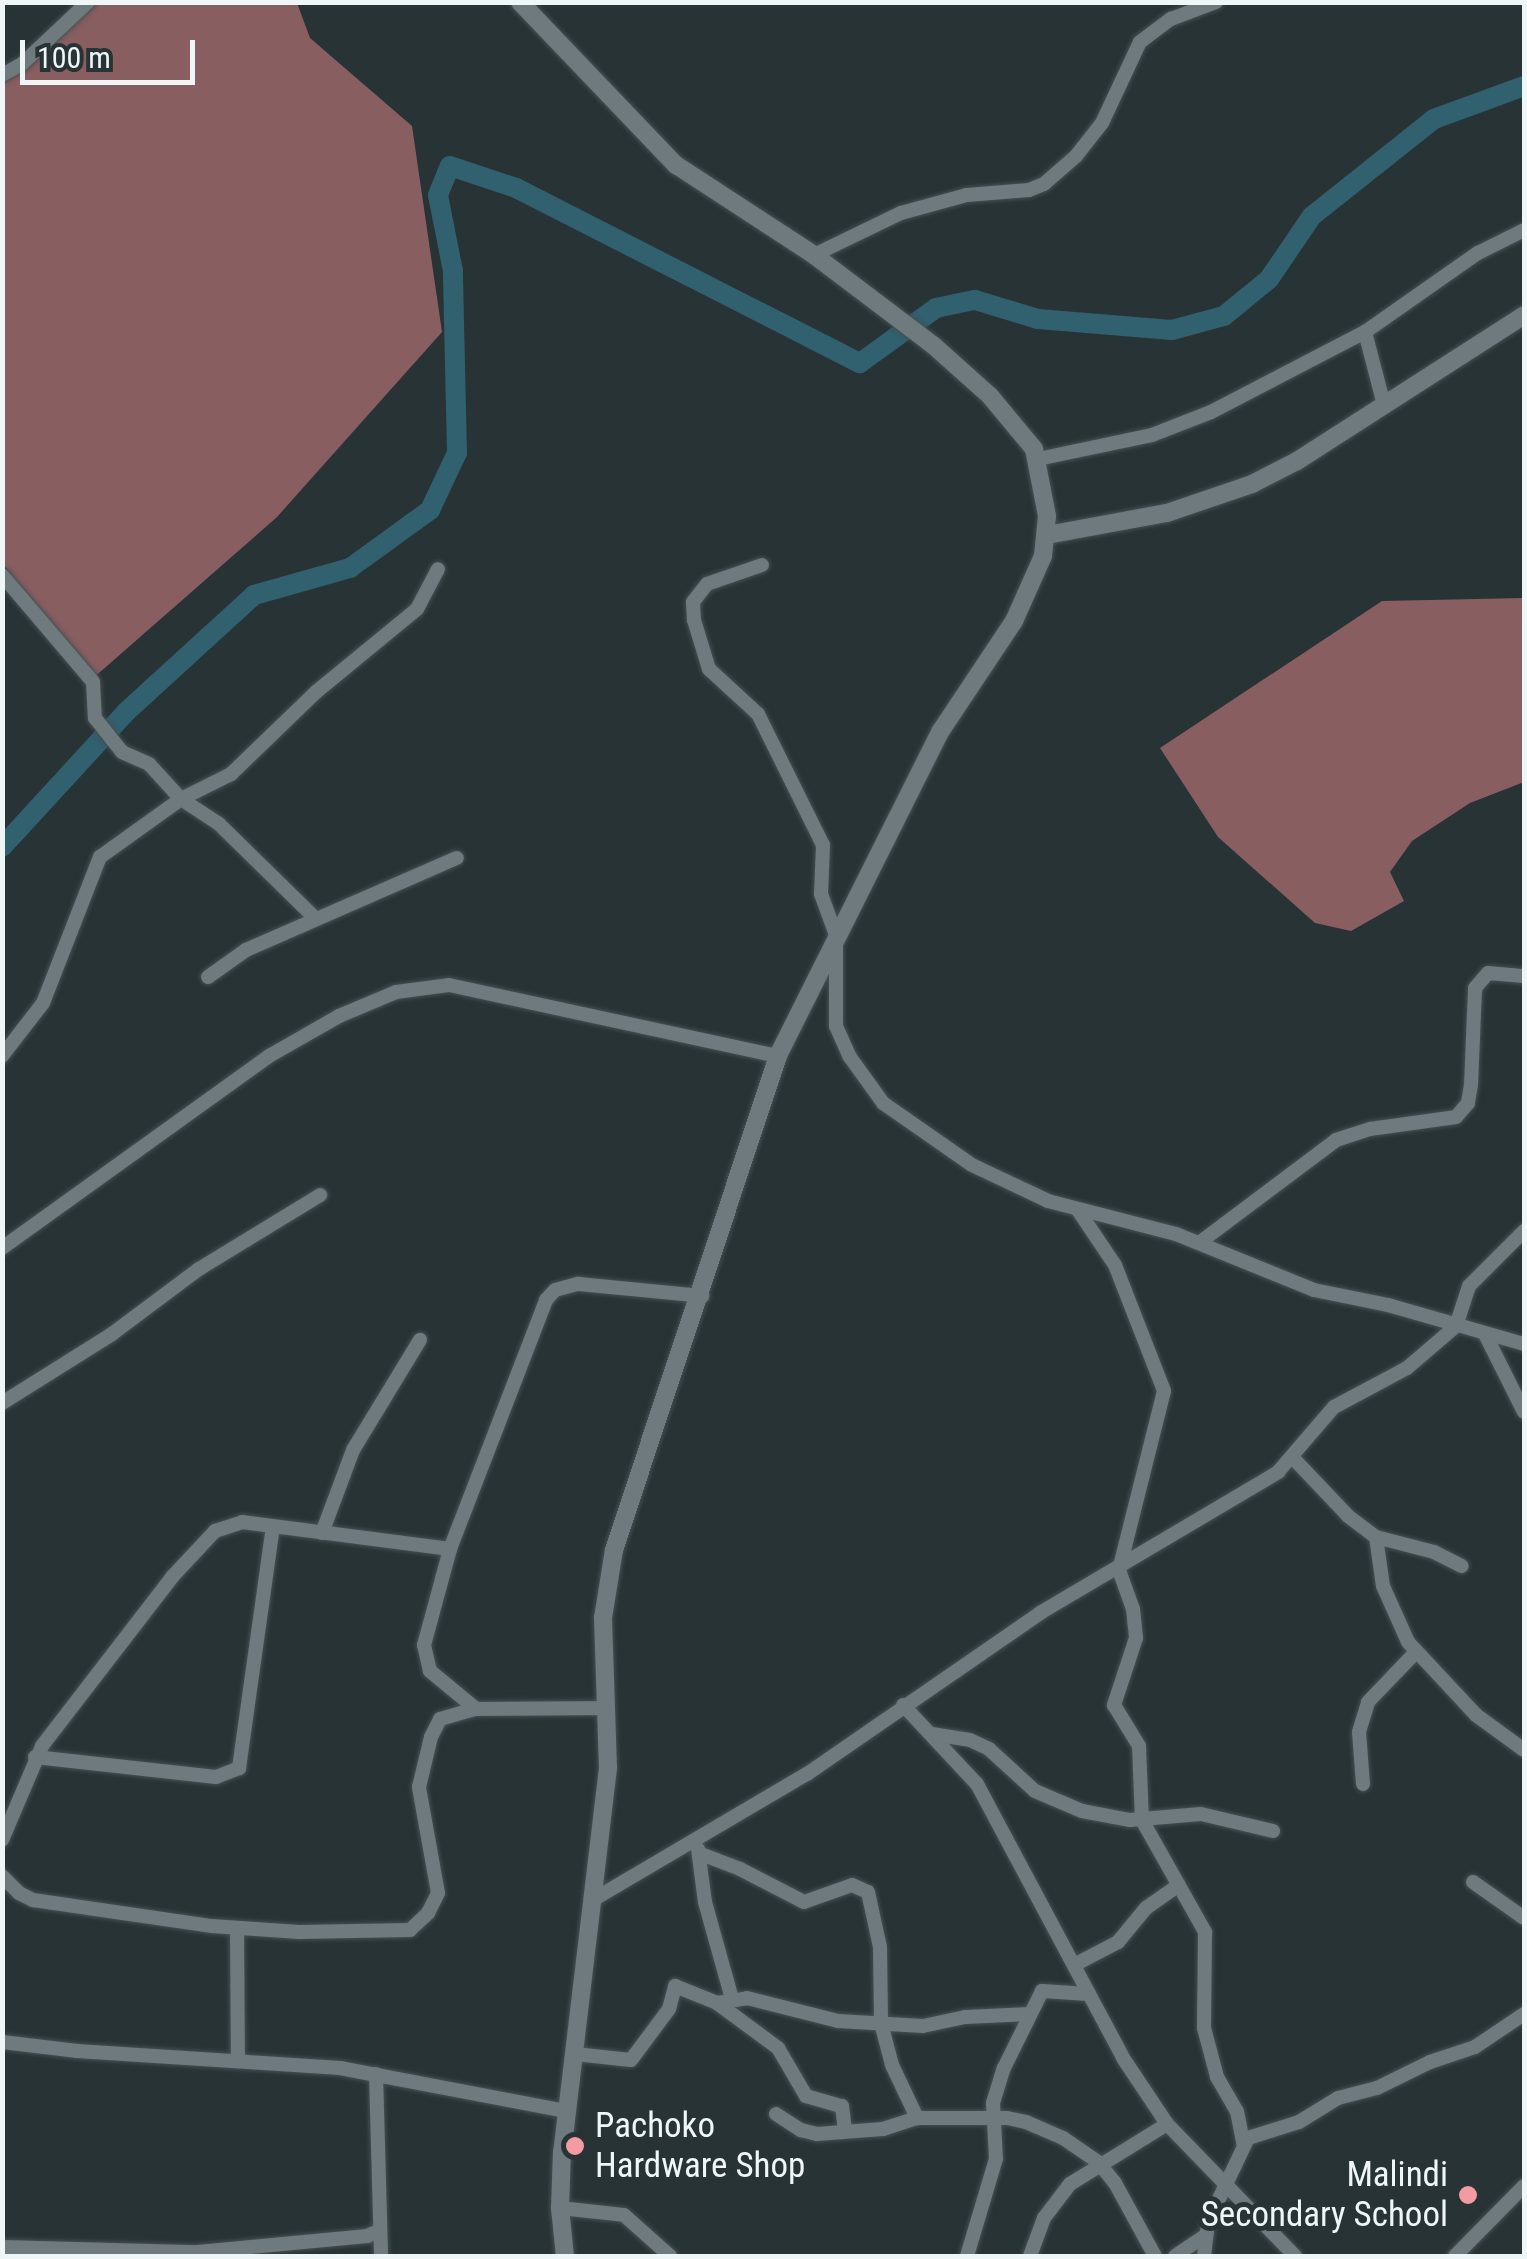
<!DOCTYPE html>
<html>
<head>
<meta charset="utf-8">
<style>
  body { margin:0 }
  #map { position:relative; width:1527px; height:2259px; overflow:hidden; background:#283336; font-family:"Roboto Condensed",sans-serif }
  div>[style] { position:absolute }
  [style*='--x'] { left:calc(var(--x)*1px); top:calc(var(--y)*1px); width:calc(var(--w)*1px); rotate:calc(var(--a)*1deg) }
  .forest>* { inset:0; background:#885e61 }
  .river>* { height:20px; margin:-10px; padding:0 10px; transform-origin:10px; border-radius:10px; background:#31606e }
  .roads { filter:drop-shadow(0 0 2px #464f52) drop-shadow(0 0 2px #464f52) }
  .minor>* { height:14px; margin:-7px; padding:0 7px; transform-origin:7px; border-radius:7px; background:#6e7a7e }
  .tertiary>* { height:18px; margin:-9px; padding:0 9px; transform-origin:9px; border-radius:9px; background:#6e7a7e }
  .dots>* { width:28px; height:28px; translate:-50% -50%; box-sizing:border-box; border:5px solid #283336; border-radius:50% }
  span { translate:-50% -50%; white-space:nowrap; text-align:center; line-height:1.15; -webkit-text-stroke:10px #283336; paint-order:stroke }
  .poi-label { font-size:35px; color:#eff6f8 }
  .left { translate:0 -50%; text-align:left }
  .right { translate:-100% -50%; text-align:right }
  .frame { position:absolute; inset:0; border:5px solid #eff6f8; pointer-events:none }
  .scale { position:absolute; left:20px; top:40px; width:175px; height:45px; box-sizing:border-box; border:5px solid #eff6f8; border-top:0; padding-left:12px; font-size:30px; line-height:35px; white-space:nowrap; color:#eff6f8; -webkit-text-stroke:8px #283336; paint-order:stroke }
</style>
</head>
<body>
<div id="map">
  <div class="forest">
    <div style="clip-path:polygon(90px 3px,297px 3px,310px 38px,412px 126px,442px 332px,277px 517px,91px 680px,3px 564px,2px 79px)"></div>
    <div style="clip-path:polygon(1524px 598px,1524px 782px,1470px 803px,1412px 841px,1390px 872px,1404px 901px,1351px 931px,1315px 923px,1218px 837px,1160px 748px,1382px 601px)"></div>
  </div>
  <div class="river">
    <div style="--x:2;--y:847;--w:183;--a:-47.4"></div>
    <div style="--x:126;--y:712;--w:173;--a:-42.4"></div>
    <div style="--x:254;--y:595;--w:100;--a:-15.7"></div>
    <div style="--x:350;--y:568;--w:99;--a:-35.9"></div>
    <div style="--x:430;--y:510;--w:63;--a:-64.7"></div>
    <div style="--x:457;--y:453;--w:182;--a:-91.3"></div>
    <div style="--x:453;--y:271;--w:77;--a:-101.2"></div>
    <div style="--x:438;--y:195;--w:31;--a:-68"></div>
    <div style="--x:450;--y:166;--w:70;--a:18.4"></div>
    <div style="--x:516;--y:188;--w:386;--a:27"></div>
    <div style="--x:860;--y:363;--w:94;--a:-35.9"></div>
    <div style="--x:936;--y:308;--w:40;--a:-12"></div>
    <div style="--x:975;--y:300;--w:66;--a:16.8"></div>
    <div style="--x:1038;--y:319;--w:134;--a:4.7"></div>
    <div style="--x:1172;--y:330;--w:54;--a:-15.1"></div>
    <div style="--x:1224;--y:316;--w:58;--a:-39.4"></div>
    <div style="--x:1269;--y:279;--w:76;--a:-55.7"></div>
    <div style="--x:1312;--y:216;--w:156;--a:-38.5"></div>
    <div style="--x:1434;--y:119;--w:96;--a:-20.1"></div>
  </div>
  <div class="roads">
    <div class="minor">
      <div style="--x:2;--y:75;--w:23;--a:-29"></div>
      <div style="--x:22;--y:64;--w:91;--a:-43.2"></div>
      <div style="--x:814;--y:255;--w:97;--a:-25.8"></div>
      <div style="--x:901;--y:213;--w:68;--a:-15.3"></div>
      <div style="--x:967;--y:195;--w:62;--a:-4.6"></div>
      <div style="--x:1029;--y:190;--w:16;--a:-22"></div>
      <div style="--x:1044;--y:184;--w:43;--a:-41.2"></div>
      <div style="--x:1076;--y:156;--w:42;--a:-51.8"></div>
      <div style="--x:1102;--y:123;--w:89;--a:-64.9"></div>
      <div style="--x:1140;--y:42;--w:39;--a:-37"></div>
      <div style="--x:1171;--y:19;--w:48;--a:-20.7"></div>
      <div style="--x:1365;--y:332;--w:75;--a:75.4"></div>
      <div style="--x:1038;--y:459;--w:116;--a:-11.9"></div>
      <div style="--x:1152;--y:435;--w:63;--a:-21.3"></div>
      <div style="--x:1211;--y:412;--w:174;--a:-27.5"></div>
      <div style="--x:1365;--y:332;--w:138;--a:-35"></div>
      <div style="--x:1478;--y:253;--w:51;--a:-26.6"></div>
      <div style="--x:762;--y:565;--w:58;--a:160.9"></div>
      <div style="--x:707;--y:584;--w:23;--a:128"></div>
      <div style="--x:693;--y:602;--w:18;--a:87"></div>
      <div style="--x:694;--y:620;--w:51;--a:73"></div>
      <div style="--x:709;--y:669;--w:67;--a:42.6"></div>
      <div style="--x:758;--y:714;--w:146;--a:63.6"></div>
      <div style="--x:823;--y:845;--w:49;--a:92.3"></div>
      <div style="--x:821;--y:894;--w:44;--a:69.9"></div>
      <div style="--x:836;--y:935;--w:91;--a:90"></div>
      <div style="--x:836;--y:1026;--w:34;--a:66"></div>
      <div style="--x:850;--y:1057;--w:57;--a:54.3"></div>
      <div style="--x:883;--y:1103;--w:108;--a:34.9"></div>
      <div style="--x:972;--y:1165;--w:84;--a:25.3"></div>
      <div style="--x:1048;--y:1201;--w:132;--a:14.5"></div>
      <div style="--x:1176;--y:1234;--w:149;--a:22.1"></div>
      <div style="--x:1314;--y:1290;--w:76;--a:11.5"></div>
      <div style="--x:1388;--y:1305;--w:141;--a:16"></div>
      <div style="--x:2;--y:575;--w:140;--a:49.6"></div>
      <div style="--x:93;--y:682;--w:36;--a:87"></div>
      <div style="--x:95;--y:718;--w:43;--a:51.5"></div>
      <div style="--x:122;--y:752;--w:30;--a:24"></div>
      <div style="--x:149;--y:764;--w:47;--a:47.6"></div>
      <div style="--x:181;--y:799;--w:45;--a:33.3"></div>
      <div style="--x:219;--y:824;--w:134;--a:44.4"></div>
      <div style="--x:208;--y:977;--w:47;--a:-35.4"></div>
      <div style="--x:246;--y:950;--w:230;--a:-23.6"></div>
      <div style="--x:2;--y:1056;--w:67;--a:-52.3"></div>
      <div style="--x:43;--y:1003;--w:157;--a:-68.7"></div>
      <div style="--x:100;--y:857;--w:100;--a:-35.6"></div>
      <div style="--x:181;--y:799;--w:56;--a:-26.6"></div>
      <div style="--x:231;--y:774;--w:118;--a:-44"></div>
      <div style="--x:316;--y:692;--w:131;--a:-39.4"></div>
      <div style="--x:417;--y:609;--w:45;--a:-62.3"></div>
      <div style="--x:1078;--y:1210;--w:66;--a:56.1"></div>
      <div style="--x:1115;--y:1265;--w:135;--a:68.7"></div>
      <div style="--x:1164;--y:1391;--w:185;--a:104.1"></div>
      <div style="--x:1119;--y:1570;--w:41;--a:70.3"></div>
      <div style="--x:1133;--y:1609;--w:29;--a:84"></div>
      <div style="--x:1136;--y:1638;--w:71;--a:108.2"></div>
      <div style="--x:1114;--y:1705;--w:48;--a:58.6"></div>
      <div style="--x:1139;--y:1746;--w:74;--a:87.7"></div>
      <div style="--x:1142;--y:1820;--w:129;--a:60.6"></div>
      <div style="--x:1205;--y:1932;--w:96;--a:90.6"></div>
      <div style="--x:1204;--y:2028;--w:51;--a:75.1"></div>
      <div style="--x:1217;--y:2077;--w:39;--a:60"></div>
      <div style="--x:1237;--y:2111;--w:33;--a:79"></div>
      <div style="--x:1199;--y:1243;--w:171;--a:-36.9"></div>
      <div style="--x:1336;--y:1140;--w:36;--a:-18"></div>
      <div style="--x:1370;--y:1129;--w:87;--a:-7.9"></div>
      <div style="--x:1456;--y:1117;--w:18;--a:-49"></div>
      <div style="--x:1468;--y:1103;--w:18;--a:-81"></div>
      <div style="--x:1471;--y:1085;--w:97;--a:-87.6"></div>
      <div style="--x:1475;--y:988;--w:20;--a:-49"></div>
      <div style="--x:1488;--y:973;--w:36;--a:5"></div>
      <div style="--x:2;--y:1248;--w:329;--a:-35.7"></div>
      <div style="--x:269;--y:1056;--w:81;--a:-29.7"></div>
      <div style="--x:339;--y:1016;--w:62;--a:-22.8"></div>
      <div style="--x:396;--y:992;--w:53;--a:-7.5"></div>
      <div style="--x:449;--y:985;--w:337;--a:12.2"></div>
      <div style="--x:1485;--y:1334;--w:87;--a:63.4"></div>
      <div style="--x:2;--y:1403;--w:130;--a:-32.1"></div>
      <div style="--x:112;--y:1334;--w:109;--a:-36.8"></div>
      <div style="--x:199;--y:1269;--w:142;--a:-31.4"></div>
      <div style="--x:1294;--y:1459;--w:79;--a:46.5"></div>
      <div style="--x:1348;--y:1516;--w:35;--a:37"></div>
      <div style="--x:1376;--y:1537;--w:60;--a:14.5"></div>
      <div style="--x:1434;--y:1552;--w:31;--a:27"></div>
      <div style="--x:322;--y:1533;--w:89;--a:-69.5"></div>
      <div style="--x:353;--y:1450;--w:129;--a:-58.7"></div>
      <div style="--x:1376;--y:1537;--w:49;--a:81.9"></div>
      <div style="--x:1383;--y:1586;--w:61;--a:65.9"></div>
      <div style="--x:1408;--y:1642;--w:100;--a:47"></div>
      <div style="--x:1476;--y:1715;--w:59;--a:36.1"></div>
      <div style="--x:903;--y:1705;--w:108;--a:46.9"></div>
      <div style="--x:977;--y:1784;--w:310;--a:61.9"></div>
      <div style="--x:1123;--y:2058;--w:79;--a:56.3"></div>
      <div style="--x:1167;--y:2124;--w:184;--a:45.9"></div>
      <div style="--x:476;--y:1709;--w:60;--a:-140.4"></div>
      <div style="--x:430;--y:1671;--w:27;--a:-103"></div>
      <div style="--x:424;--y:1645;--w:99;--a:-74.8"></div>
      <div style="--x:450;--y:1549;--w:267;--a:-68.9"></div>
      <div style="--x:546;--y:1300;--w:13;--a:-48"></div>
      <div style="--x:555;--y:1290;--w:24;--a:-15"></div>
      <div style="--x:578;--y:1284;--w:125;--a:5.5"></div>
      <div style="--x:932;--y:1734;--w:38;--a:9"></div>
      <div style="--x:970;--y:1740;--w:21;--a:25"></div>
      <div style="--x:989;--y:1749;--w:62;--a:42.4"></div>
      <div style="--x:1035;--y:1791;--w:51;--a:23.1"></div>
      <div style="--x:1082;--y:1811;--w:49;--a:10.6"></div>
      <div style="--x:1130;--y:1820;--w:71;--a:-4.8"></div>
      <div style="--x:1201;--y:1814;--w:74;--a:13.3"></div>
      <div style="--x:35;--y:1757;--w:182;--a:6.3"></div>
      <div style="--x:216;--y:1777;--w:25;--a:-21"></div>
      <div style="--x:239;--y:1768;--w:243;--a:-82"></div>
      <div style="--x:1363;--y:1784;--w:52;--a:-94.4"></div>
      <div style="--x:1359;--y:1732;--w:31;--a:-73"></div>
      <div style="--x:1368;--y:1702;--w:69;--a:-46.2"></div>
      <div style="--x:2;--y:1840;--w:102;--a:-66.9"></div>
      <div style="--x:42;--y:1746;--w:213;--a:-52.4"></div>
      <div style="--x:172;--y:1577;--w:63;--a:-46.9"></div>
      <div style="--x:215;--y:1531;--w:28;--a:-18"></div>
      <div style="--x:242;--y:1522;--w:210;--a:7.4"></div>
      <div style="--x:698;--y:1849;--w:53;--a:82.5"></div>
      <div style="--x:705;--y:1902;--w:101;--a:74.4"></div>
      <div style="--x:701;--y:1854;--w:42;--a:21"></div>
      <div style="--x:740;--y:1869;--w:72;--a:27.3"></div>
      <div style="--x:804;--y:1902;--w:51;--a:-19.5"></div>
      <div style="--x:852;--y:1885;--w:17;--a:24"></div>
      <div style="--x:868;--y:1892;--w:56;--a:77.7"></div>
      <div style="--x:880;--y:1947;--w:76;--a:89.2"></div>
      <div style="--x:881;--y:2023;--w:43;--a:75.3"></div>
      <div style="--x:892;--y:2065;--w:59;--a:64.7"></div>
      <div style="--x:2;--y:1876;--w:24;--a:45"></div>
      <div style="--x:19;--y:1893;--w:16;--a:27"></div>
      <div style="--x:33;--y:1900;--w:181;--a:8.3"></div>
      <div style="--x:212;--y:1926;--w:87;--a:3.9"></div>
      <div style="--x:299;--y:1932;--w:111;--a:-1"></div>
      <div style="--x:410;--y:1930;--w:25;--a:-43"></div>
      <div style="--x:428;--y:1913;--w:22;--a:-63"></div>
      <div style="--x:438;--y:1893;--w:108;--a:-100.2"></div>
      <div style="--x:419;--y:1787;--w:51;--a:-76.5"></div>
      <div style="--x:431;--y:1737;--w:20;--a:-63"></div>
      <div style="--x:440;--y:1719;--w:37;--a:-16"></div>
      <div style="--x:476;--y:1709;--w:130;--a:-0.4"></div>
      <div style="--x:1473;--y:1882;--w:62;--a:35.2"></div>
      <div style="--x:591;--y:1901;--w:251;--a:-30.5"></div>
      <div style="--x:807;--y:1774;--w:283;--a:-34.6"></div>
      <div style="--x:1040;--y:1613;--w:277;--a:-30.6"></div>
      <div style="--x:1278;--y:1472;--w:86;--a:-49.3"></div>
      <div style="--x:1334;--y:1407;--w:83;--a:-28.1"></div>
      <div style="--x:1407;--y:1368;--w:65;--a:-40.6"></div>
      <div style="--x:1456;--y:1326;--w:42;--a:-72"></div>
      <div style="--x:1469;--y:1286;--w:78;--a:-45"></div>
      <div style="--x:237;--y:1928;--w:132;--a:89.6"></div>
      <div style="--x:1074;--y:1965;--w:50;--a:-27.6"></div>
      <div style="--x:1118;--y:1942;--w:44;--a:-50.5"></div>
      <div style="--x:1146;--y:1908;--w:40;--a:-34.9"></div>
      <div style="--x:717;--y:2003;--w:76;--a:36.4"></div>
      <div style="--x:778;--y:2048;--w:56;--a:59.7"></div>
      <div style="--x:806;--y:2096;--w:37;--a:16"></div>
      <div style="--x:842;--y:2106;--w:25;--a:83"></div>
      <div style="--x:2;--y:2042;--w:76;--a:6.8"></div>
      <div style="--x:77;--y:2051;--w:264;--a:3.7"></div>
      <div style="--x:340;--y:2068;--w:229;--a:10.8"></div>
      <div style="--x:575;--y:2054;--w:56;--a:6.1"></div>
      <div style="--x:631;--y:2060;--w:64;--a:-53.3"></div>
      <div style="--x:669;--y:2009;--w:24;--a:-75"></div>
      <div style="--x:675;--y:1986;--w:45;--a:22"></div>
      <div style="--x:717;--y:2003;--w:30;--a:-9"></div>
      <div style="--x:747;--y:1998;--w:94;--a:14.2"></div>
      <div style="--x:838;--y:2021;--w:85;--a:3.4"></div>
      <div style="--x:923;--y:2026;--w:43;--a:-12.1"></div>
      <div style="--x:965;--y:2017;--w:65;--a:-2.6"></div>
      <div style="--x:376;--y:2074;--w:182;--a:88.4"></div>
      <div style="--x:776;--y:2114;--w:30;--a:33"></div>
      <div style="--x:801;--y:2130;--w:16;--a:14"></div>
      <div style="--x:817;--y:2134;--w:66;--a:-4.3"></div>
      <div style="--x:883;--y:2129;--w:36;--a:-18"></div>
      <div style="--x:917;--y:2118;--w:90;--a:0"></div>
      <div style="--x:1007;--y:2118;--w:19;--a:12"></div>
      <div style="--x:1026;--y:2122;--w:40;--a:23.4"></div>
      <div style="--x:1063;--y:2138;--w:42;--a:34.4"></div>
      <div style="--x:1098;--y:2162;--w:27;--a:51"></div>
      <div style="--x:1115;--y:2183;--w:83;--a:61.3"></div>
      <div style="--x:560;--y:2208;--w:64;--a:6.2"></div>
      <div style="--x:624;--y:2215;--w:62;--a:41.7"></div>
      <div style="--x:2;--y:2247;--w:196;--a:1.5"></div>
      <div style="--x:198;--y:2252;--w:170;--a:-5.4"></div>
      <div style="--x:367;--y:2236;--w:12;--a:-24"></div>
      <div style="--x:967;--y:2256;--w:101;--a:-73.4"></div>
      <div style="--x:996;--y:2159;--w:56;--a:-93.1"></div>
      <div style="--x:993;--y:2103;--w:37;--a:-73"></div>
      <div style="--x:1004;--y:2068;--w:86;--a:-63.7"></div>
      <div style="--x:1042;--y:1991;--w:47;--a:3.7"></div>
      <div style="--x:1030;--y:2256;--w:40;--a:-69.8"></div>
      <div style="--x:1044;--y:2218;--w:43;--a:-52.6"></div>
      <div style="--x:1070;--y:2184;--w:114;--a:-31.7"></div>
      <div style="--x:1175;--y:2256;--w:34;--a:-34"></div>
      <div style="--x:1204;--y:2256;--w:34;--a:-83"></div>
      <div style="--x:1208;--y:2222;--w:93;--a:-64.5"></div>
      <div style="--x:1248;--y:2138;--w:53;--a:-17.4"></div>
      <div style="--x:1299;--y:2122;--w:46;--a:-31.6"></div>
      <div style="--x:1338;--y:2098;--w:40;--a:-14.4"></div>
      <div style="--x:1377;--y:2088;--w:59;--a:-26.1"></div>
      <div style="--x:1430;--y:2062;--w:47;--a:-18.4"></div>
      <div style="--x:1475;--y:2047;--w:59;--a:-34"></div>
      <div style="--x:1455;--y:2256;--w:98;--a:-45.4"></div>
    </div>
    <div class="tertiary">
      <div style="--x:520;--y:2;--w:226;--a:46.3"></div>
      <div style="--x:676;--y:165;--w:165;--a:33.1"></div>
      <div style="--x:814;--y:255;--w:149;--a:37.1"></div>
      <div style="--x:933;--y:345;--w:76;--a:41.8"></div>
      <div style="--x:990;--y:396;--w:69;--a:50.3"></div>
      <div style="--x:1034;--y:449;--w:68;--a:79"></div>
      <div style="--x:1047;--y:516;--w:40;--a:95.7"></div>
      <div style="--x:1043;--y:556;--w:71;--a:114"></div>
      <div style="--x:1014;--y:621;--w:133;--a:123.7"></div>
      <div style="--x:940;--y:732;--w:362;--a:116.6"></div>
      <div style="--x:778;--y:1056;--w:521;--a:108.37"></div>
      <div style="--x:614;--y:1550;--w:69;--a:99.2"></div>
      <div style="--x:603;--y:1618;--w:150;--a:88.1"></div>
      <div style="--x:608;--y:1768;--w:386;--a:96.8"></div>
      <div style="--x:562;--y:2151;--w:57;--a:92"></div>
      <div style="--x:560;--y:2208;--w:48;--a:84.1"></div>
      <div style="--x:1047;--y:535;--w:122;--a:-10.4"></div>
      <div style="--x:1167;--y:513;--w:90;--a:-18.8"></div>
      <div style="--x:1252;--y:484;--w:51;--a:-27.1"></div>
      <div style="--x:1297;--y:461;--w:270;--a:-32.7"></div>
    </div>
  </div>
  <div class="dots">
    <div style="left:575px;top:2146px;background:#f49aa3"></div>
    <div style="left:1468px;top:2195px;background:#f49aa3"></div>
  </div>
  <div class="poi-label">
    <span class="left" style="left:595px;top:2146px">Pachoko<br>Hardware Shop</span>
    <span class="right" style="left:1448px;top:2195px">Malindi<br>Secondary School</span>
  </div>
  <div class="frame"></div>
  <div class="scale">100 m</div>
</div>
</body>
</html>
